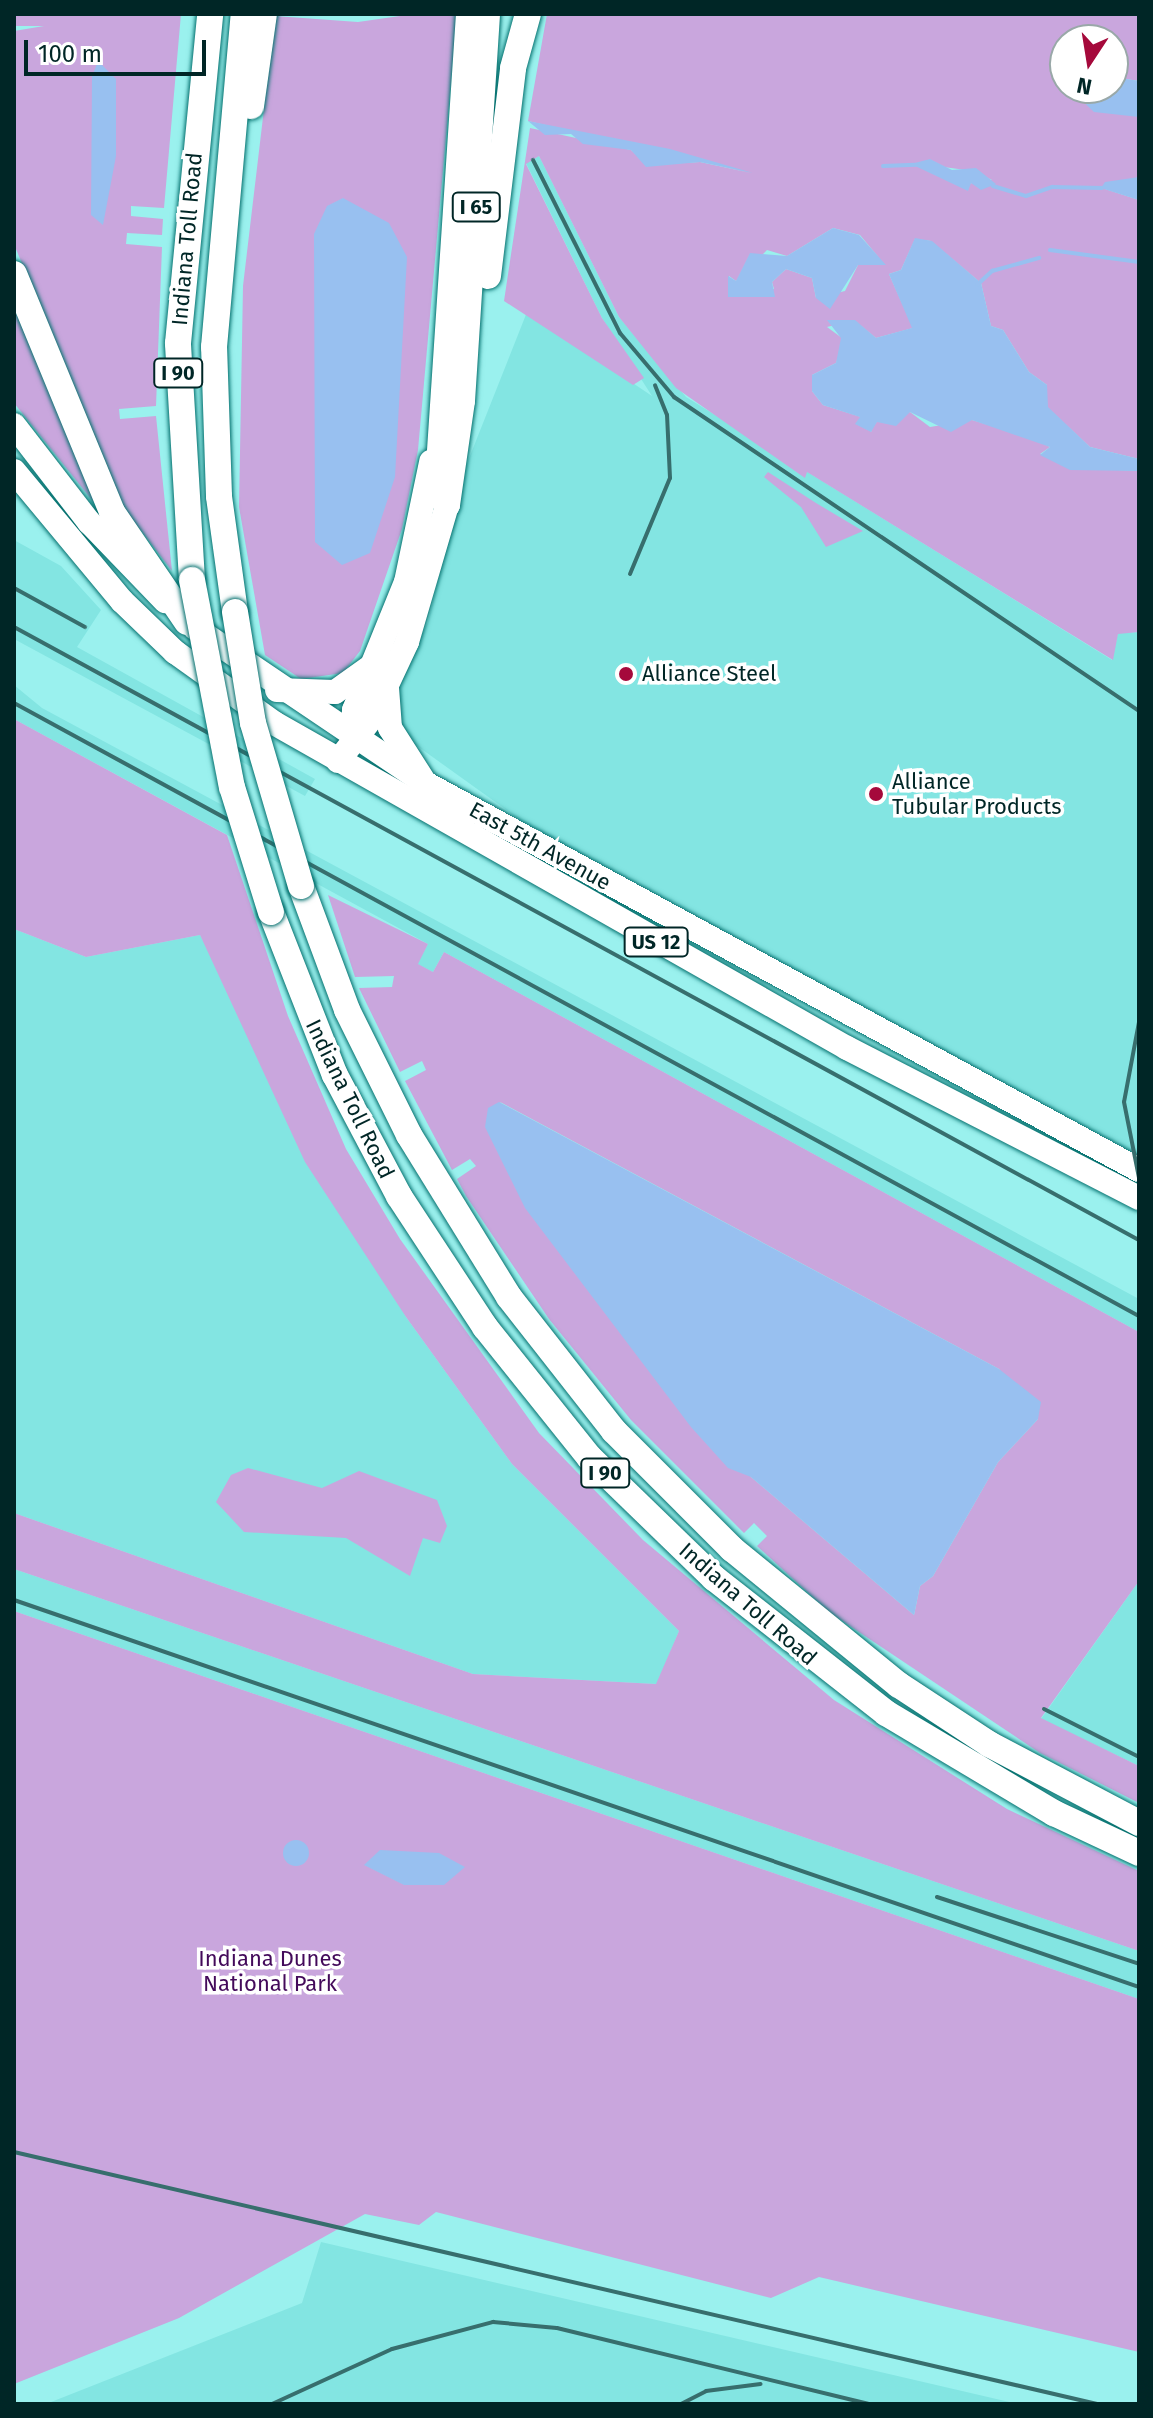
<!DOCTYPE html>
<html>
<head>
<meta charset="utf-8">
<style>
  body { margin:0 }
  #map { position:relative; width:1153px; height:2418px; overflow:hidden; background:#9af1ee; font-family:"Fira Sans",sans-serif }
  div>[style] { position:absolute }
  [style*='--x'] { left:calc(var(--x)*1px); top:calc(var(--y)*1px); width:calc(var(--w)*1px); rotate:calc(var(--a)*1deg) }
  .built>* { inset:0; background:#83e5e2 }
  .green>* { inset:0; background:#c9a6dd }
  .water>* { inset:0; background:#98c0f0 }
  .round { border-radius:50% }
  .stream>* { height:4px; margin:-2px; padding:0 2px; transform-origin:2px; border-radius:2px; background:#98c0f0 }
  .roads { filter:drop-shadow(0 0 2px #04706e) drop-shadow(0 0 2px #04706e) }
  .primary>* { height:24px; margin:-12px; padding:0 12px; transform-origin:12px; border-radius:12px; background:#fff }
  .trunk>* { height:24px; margin:-12px; padding:0 12px; transform-origin:12px; border-radius:12px; background:#fff }
  .motorway>* { height:26px; margin:-13px; padding:0 13px; transform-origin:13px; border-radius:13px; background:#fff }
  .rail>* { height:4px; margin:-2px; padding:0 2px; transform-origin:2px; border-radius:2px; background:#376e6d }
  .bridges { filter:drop-shadow(0 0 2px #04706e) drop-shadow(0 0 2px #04706e) }
  .motorway-bridge>* { height:26px; margin:-13px; padding:0 13px; transform-origin:13px; border-radius:13px; background:#fff }
  .dots>* { width:22px; height:22px; translate:-50% -50%; box-sizing:border-box; border:4px solid #fff; border-radius:50% }
  span { translate:-50% -50%; white-space:nowrap; text-align:center; line-height:1.15; -webkit-text-stroke:7px #fff; paint-order:stroke }
  .shield-label span { padding:2px 6px; background:#fff; border:2px solid; border-radius:6px; -webkit-text-stroke-width:0 }
  .shield-label { font-size:20px; color:#002626; font-weight:700 }
  .street-label { font-size:22px; color:#002626 }
  .poi-label { font-size:22px; color:#002626 }
  .left { translate:0 -50%; text-align:left }
  .park-label { font-size:22px; color:#430a5a }
  .frame { position:absolute; inset:0; border:16px solid #002626; pointer-events:none }
  .north { position:absolute; left:1049px; top:24px; width:80px; height:80px; box-sizing:border-box; background:#fff; border:2px solid #99a8a8; border-radius:50%; rotate:192deg; font-size:22px; font-weight:700; line-height:32px; text-align:center; color:#002626 }
  .north::after { content:''; display:block; margin:auto; width:28px; height:36px; background:#a5093b; clip-path:polygon(50% 0,100% 100%,50% 72%,0 100%) }
  .scale { position:absolute; left:24px; top:40px; width:182px; height:36px; box-sizing:border-box; border:4px solid #002626; border-top:0; padding-left:10px; font-size:24px; line-height:28px; white-space:nowrap; color:#002626; -webkit-text-stroke:6px #fff; paint-order:stroke }
</style>
</head>
<body>
<div id="map">
  <div class="built">
    <div style="clip-path:polygon(539px 156px,619px 317px,686px 397px,1112px 660px,1118px 633px,1139px 632px,1139px 1157px,544px 837px,402px 735px,398px 683px,428px 622px,466px 466px,527px 312px,652px 396px,602px 318px,526px 163px)"></div>
    <div style="clip-path:polygon(14px 540px,61px 566px,101px 610px,77px 647px,315px 779px,305px 796px,14px 639px)"></div>
    <div style="clip-path:polygon(14px 685px,42px 708px,1139px 1299px,1139px 1332px,444px 952px,433px 972px,417px 964px,428px 944px,14px 719px)"></div>
    <div style="clip-path:polygon(14px 929px,86px 957px,200px 935px,406px 1317px,512px 1464px,679px 1631px,657px 1684px,473px 1674px,14px 1513px)"></div>
    <div style="clip-path:polygon(14px 1569px,1139px 1951px,1139px 1999px,14px 1611px)"></div>
    <div style="clip-path:polygon(1139px 1581px,1139px 1766px,1041px 1719px)"></div>
    <div style="clip-path:polygon(321px 2242px,1018px 2404px,46px 2404px,302px 2303px)"></div>
  </div>
  <div class="green">
    <div style="clip-path:polygon(14px 14px,181px 14px,164px 208px,131px 206px,131px 216px,163px 219px,162px 235px,127px 233px,126px 244px,162px 247px,156px 406px,119px 409px,120px 419px,156px 416px,172px 571px,122px 506px,16px 249px,14px 31px,44px 26px,14px 26px)"></div>
    <div style="clip-path:polygon(414px 14px,457px 14px,418px 450px,402px 529px,360px 651px,343px 673px,301px 679px,265px 655px,239px 507px,243px 286px,275px 16px,358px 22px)"></div>
    <div style="clip-path:polygon(evenodd,547px 14px,1139px 14px,1139px 81px,1113px 77px,1113px 40px,1065px 40px,1065px 88px,1139px 117px,1139px 177px,1102px 188px,1139px 200px,1139px 459px,1090px 447px,1047px 407px,1047px 385px,1029px 372px,1003px 330px,991px 326px,981px 283px,931px 241px,915px 239px,901px 270px,889px 274px,913px 328px,876px 338px,854px 320px,827px 327px,842px 338px,841px 349px,836px 363px,812px 375px,812px 391px,823px 405px,861px 417px,871px 432px,874px 423px,910px 412px,930px 427px,972px 420px,1034px 439px,1050px 447px,1040px 454px,1077px 468px,1139px 471px,1139px 632px,1118px 634px,1113px 660px,807px 472px,805px 478px,676px 388px,619px 317px,539px 156px,526px 164px,602px 318px,644px 378px,633px 385px,504px 301px,530px 128px,631px 150px,648px 165px,700px 162px,751px 173px,528px 121px,547px 14px,914px 163px,973px 171px,992px 180px,960px 185px,914px 163px,547px 14px,833px 228px,860px 235px,880px 259px,858px 265px,845px 291px,816px 298px,812px 278px,786px 269px,772px 282px,774px 289px,729px 285px,729px 276px,736px 281px,767px 250px,787px 256px,833px 228px)"></div>
    <div style="clip-path:polygon(14px 294px,104px 515px,14px 403px)"></div>
    <div style="clip-path:polygon(768px 472px,816px 503px,863px 531px,826px 547px,801px 507px,764px 477px)"></div>
    <div style="clip-path:polygon(14px 719px,227px 835px,288px 1016px,346px 1149px,400px 1239px,539px 1433px,643px 1540px,834px 1700px,1007px 1809px,1139px 1871px,1139px 1951px,14px 1569px,14px 1513px,473px 1674px,656px 1684px,679px 1631px,512px 1464px,406px 1317px,305px 1162px,200px 935px,86px 957px,14px 929px)"></div>
    <div style="clip-path:polygon(evenodd,328px 895px,428px 944px,418px 964px,433px 972px,444px 952px,1139px 1332px,1139px 1581px,1041px 1718px,1139px 1766px,1139px 1803px,1040px 1753px,829px 1612px,757px 1546px,767px 1536px,754px 1523px,744px 1533px,631px 1420px,549px 1319px,466px 1196px,457px 1179px,476px 1166px,470px 1159px,452px 1170px,405px 1081px,426px 1070px,422px 1061px,400px 1072px,359px 988px,392px 987px,394px 976px,355px 977px,328px 895px,500px 1102px,999px 1369px,1038px 1419px,998px 1462px,933px 1576px,920px 1586px,914px 1615px,751px 1477px,500px 1102px)"></div>
    <div style="clip-path:polygon(248px 1468px,322px 1488px,359px 1471px,437px 1500px,447px 1526px,440px 1543px,423px 1538px,410px 1576px,346px 1538px,244px 1532px,216px 1502px,231px 1475px)"></div>
    <div style="clip-path:polygon(14px 1611px,1139px 1999px,1139px 2352px,819px 2277px,771px 2298px,436px 2212px,419px 2225px,365px 2214px,179px 2318px,14px 2384px)"></div>
  </div>
  <div class="water">
    <div style="clip-path:polygon(98px 61px,116px 79px,116px 156px,103px 225px,91px 215px,92px 77px)"></div>
    <div style="clip-path:polygon(1113px 77px,1139px 81px,1139px 117px,1094px 112px,1073px 92px,1113px 88px)"></div>
    <div style="clip-path:polygon(528px 121px,670px 149px,753px 173px,700px 162px,646px 167px,631px 150px,583px 144px,571px 134px,545px 135px)"></div>
    <div style="clip-path:polygon(930px 159px,952px 170px,976px 168px,996px 184px,981px 190px,971px 183px,968px 191px,911px 164px)"></div>
    <div style="clip-path:polygon(1139px 177px,1139px 200px,1101px 188px,1105px 182px)"></div>
    <div style="clip-path:polygon(343px 198px,389px 223px,407px 257px,395px 477px,370px 553px,342px 565px,315px 542px,314px 234px,327px 206px)"></div>
    <div style="clip-path:polygon(833px 228px,859px 235px,886px 265px,858px 265px,830px 309px,816px 298px,812px 278px,786px 269px,772px 282px,775px 297px,728px 297px,728px 276px,736px 281px,750px 253px,787px 256px)"></div>
    <div style="clip-path:polygon(915px 238px,932px 241px,981px 283px,991px 326px,1003px 330px,1029px 372px,1047px 385px,1048px 407px,1090px 447px,1139px 459px,1139px 471px,1070px 470px,1040px 455px,1050px 447px,972px 420px,951px 432px,910px 412px,896px 426px,877px 422px,871px 432px,855px 424px,860px 417px,823px 405px,812px 391px,812px 375px,836px 363px,841px 338px,827px 320px,855px 320px,876px 338px,912px 328px,889px 274px,901px 270px)"></div>
    <div style="clip-path:polygon(499px 1102px,999px 1369px,1041px 1402px,1038px 1419px,998px 1462px,933px 1576px,920px 1586px,914px 1615px,751px 1477px,728px 1468px,691px 1427px,525px 1208px,485px 1127px,488px 1108px)"></div>
    <div class="round" style="left:283px;top:1840px;width:26px;height:26px"></div>
    <div style="clip-path:polygon(380px 1850px,439px 1853px,465px 1867px,444px 1885px,404px 1885px,364px 1865px)"></div>
  </div>
  <div class="stream">
    <div style="--x:883;--y:166;--w:33;--a:-2"></div>
    <div style="--x:993;--y:186;--w:34;--a:17"></div>
    <div style="--x:1026;--y:196;--w:28;--a:-19"></div>
    <div style="--x:1052;--y:187;--w:50;--a:1.1"></div>
    <div style="--x:1050;--y:250;--w:90;--a:7.7"></div>
    <div style="--x:977;--y:285;--w:21;--a:-43"></div>
    <div style="--x:992;--y:271;--w:49;--a:-15.5"></div>
  </div>
  <div class="roads">
    <div class="primary">
      <div style="--x:14;--y:425;--w:123;--a:52.3"></div>
      <div style="--x:89;--y:522;--w:110;--a:46.1"></div>
      <div style="--x:14;--y:471;--w:169;--a:50.3"></div>
      <div style="--x:122;--y:601;--w:74;--a:43.9"></div>
      <div style="--x:175;--y:652;--w:122;--a:35.6"></div>
      <div style="--x:274;--y:723;--w:659;--a:29.56"></div>
      <div style="--x:847;--y:1048;--w:328;--a:27.2"></div>
      <div style="--x:195;--y:628;--w:277;--a:34"></div>
      <div style="--x:425;--y:783;--w:812;--a:28.46"></div>
    </div>
    <div class="trunk">
      <div style="--x:387;--y:688;--w:40;--a:85.7"></div>
      <div style="--x:390;--y:728;--w:65;--a:57.5"></div>
      <div style="--x:277;--y:690;--w:58;--a:2"></div>
      <div style="--x:335;--y:692;--w:43;--a:-35.5"></div>
      <div style="--x:352;--y:739;--w:29;--a:-86"></div>
      <div style="--x:354;--y:710;--w:138;--a:-67.9"></div>
      <div style="--x:406;--y:582;--w:123;--a:-78.2"></div>
      <div style="--x:338;--y:761;--w:53;--a:-51.8"></div>
      <div style="--x:371;--y:719;--w:85;--a:-64.9"></div>
      <div style="--x:407;--y:642;--w:143;--a:-73.7"></div>
    </div>
    <div class="motorway">
      <div style="--x:469;--y:14;--w:478;--a:93.8"></div>
      <div style="--x:437;--y:491;--w:17;--a:54"></div>
      <div style="--x:447;--y:505;--w:105;--a:-81.8"></div>
      <div style="--x:462;--y:401;--w:388;--a:-86.3"></div>
      <div style="--x:251;--y:106;--w:93;--a:-82"></div>
      <div style="--x:14;--y:274;--w:257;--a:67.6"></div>
      <div style="--x:112;--y:512;--w:133;--a:55.7"></div>
      <div style="--x:488;--y:276;--w:209;--a:-83.1"></div>
      <div style="--x:513;--y:68;--w:56;--a:-74.5"></div>
      <div style="--x:192;--y:580;--w:237;--a:-93.4"></div>
      <div style="--x:178;--y:343;--w:331;--a:-84.4"></div>
      <div style="--x:235;--y:612;--w:117;--a:-97.9"></div>
      <div style="--x:219;--y:496;--w:149;--a:-91.9"></div>
      <div style="--x:214;--y:347;--w:334;--a:-84.9"></div>
      <div style="--x:301;--y:886;--w:132;--a:69.6"></div>
      <div style="--x:347;--y:1010;--w:140;--a:63.6"></div>
      <div style="--x:409;--y:1135;--w:190;--a:58.3"></div>
      <div style="--x:509;--y:1297;--w:170;--a:51.9"></div>
      <div style="--x:614;--y:1431;--w:167;--a:45"></div>
      <div style="--x:732;--y:1549;--w:215;--a:39.2"></div>
      <div style="--x:899;--y:1685;--w:108;--a:33.2"></div>
      <div style="--x:989;--y:1744;--w:170;--a:27.8"></div>
      <div style="--x:271;--y:912;--w:175;--a:68.6"></div>
      <div style="--x:335;--y:1075;--w:137;--a:62.1"></div>
      <div style="--x:399;--y:1196;--w:157;--a:56.7"></div>
      <div style="--x:485;--y:1327;--w:168;--a:51.3"></div>
      <div style="--x:590;--y:1458;--w:173;--a:44.1"></div>
      <div style="--x:714;--y:1578;--w:219;--a:38.1"></div>
      <div style="--x:886;--y:1713;--w:196;--a:30.8"></div>
      <div style="--x:1054;--y:1813;--w:94;--a:25.2"></div>
    </div>
  </div>
  <div class="rail">
    <div style="--x:533;--y:160;--w:194;--a:63.3"></div>
    <div style="--x:620;--y:333;--w:84;--a:49.8"></div>
    <div style="--x:674;--y:397;--w:561;--a:34.03"></div>
    <div style="--x:630;--y:574;--w:104;--a:-67.4"></div>
    <div style="--x:670;--y:478;--w:63;--a:-92.7"></div>
    <div style="--x:667;--y:415;--w:32;--a:-112"></div>
    <div style="--x:14;--y:588;--w:81;--a:28.8"></div>
    <div style="--x:14;--y:627;--w:1281;--a:28.59"></div>
    <div style="--x:14;--y:703;--w:1281;--a:28.59"></div>
    <div style="--x:1139;--y:1022;--w:81;--a:100.6"></div>
    <div style="--x:1124;--y:1102;--w:77;--a:78.8"></div>
    <div style="--x:14;--y:1600;--w:1190;--a:18.98"></div>
    <div style="--x:1044;--y:1709;--w:106;--a:26.8"></div>
    <div style="--x:937;--y:1897;--w:213;--a:18.3"></div>
    <div style="--x:14;--y:2152;--w:1112;--a:13.1"></div>
    <div style="--x:272;--y:2404;--w:132;--a:-24.6"></div>
    <div style="--x:392;--y:2349;--w:105;--a:-15"></div>
    <div style="--x:493;--y:2322;--w:64;--a:5.4"></div>
    <div style="--x:557;--y:2328;--w:320;--a:13.7"></div>
    <div style="--x:681;--y:2404;--w:28;--a:-27"></div>
    <div style="--x:706;--y:2391;--w:55;--a:-7.3"></div>
  </div>
  <div class="bridges">
    <div class="motorway-bridge">
      <div style="--x:192;--y:580;--w:211;--a:79.1"></div>
      <div style="--x:232;--y:787;--w:131;--a:72.7"></div>
      <div style="--x:235;--y:612;--w:112;--a:80.8"></div>
      <div style="--x:253;--y:723;--w:170;--a:73.6"></div>
    </div>
  </div>
  <div class="dots">
    <div style="left:626px;top:674px;background:#a5093b"></div>
    <div style="left:876px;top:794px;background:#a5093b"></div>
  </div>
  <div class="shield-label">
    <span style="left:476px;top:207px">I 65</span>
    <span style="left:178px;top:373px">I 90</span>
    <span style="left:656px;top:942px">US 12</span>
    <span style="left:605px;top:1473px">I 90</span>
  </div>
  <div class="street-label">
    <span style="left:187px;top:239px;rotate:-85deg">Indiana Toll Road</span>
    <span style="left:540px;top:846px;rotate:29deg">East 5th Avenue</span>
    <span style="left:350px;top:1099px;rotate:64deg">Indiana Toll Road</span>
    <span style="left:748px;top:1604px;rotate:41deg">Indiana Toll Road</span>
  </div>
  <div class="poi-label">
    <span class="left" style="left:642px;top:674px">Alliance Steel</span>
    <span class="left" style="left:892px;top:794px">Alliance<br>Tubular Products</span>
  </div>
  <div class="park-label">
    <span style="left:270px;top:1971px">Indiana Dunes<br>National Park</span>
  </div>
  <div class="frame"></div>
  <div class="north">N</div>
  <div class="scale">100 m</div>
</div>
</body>
</html>
